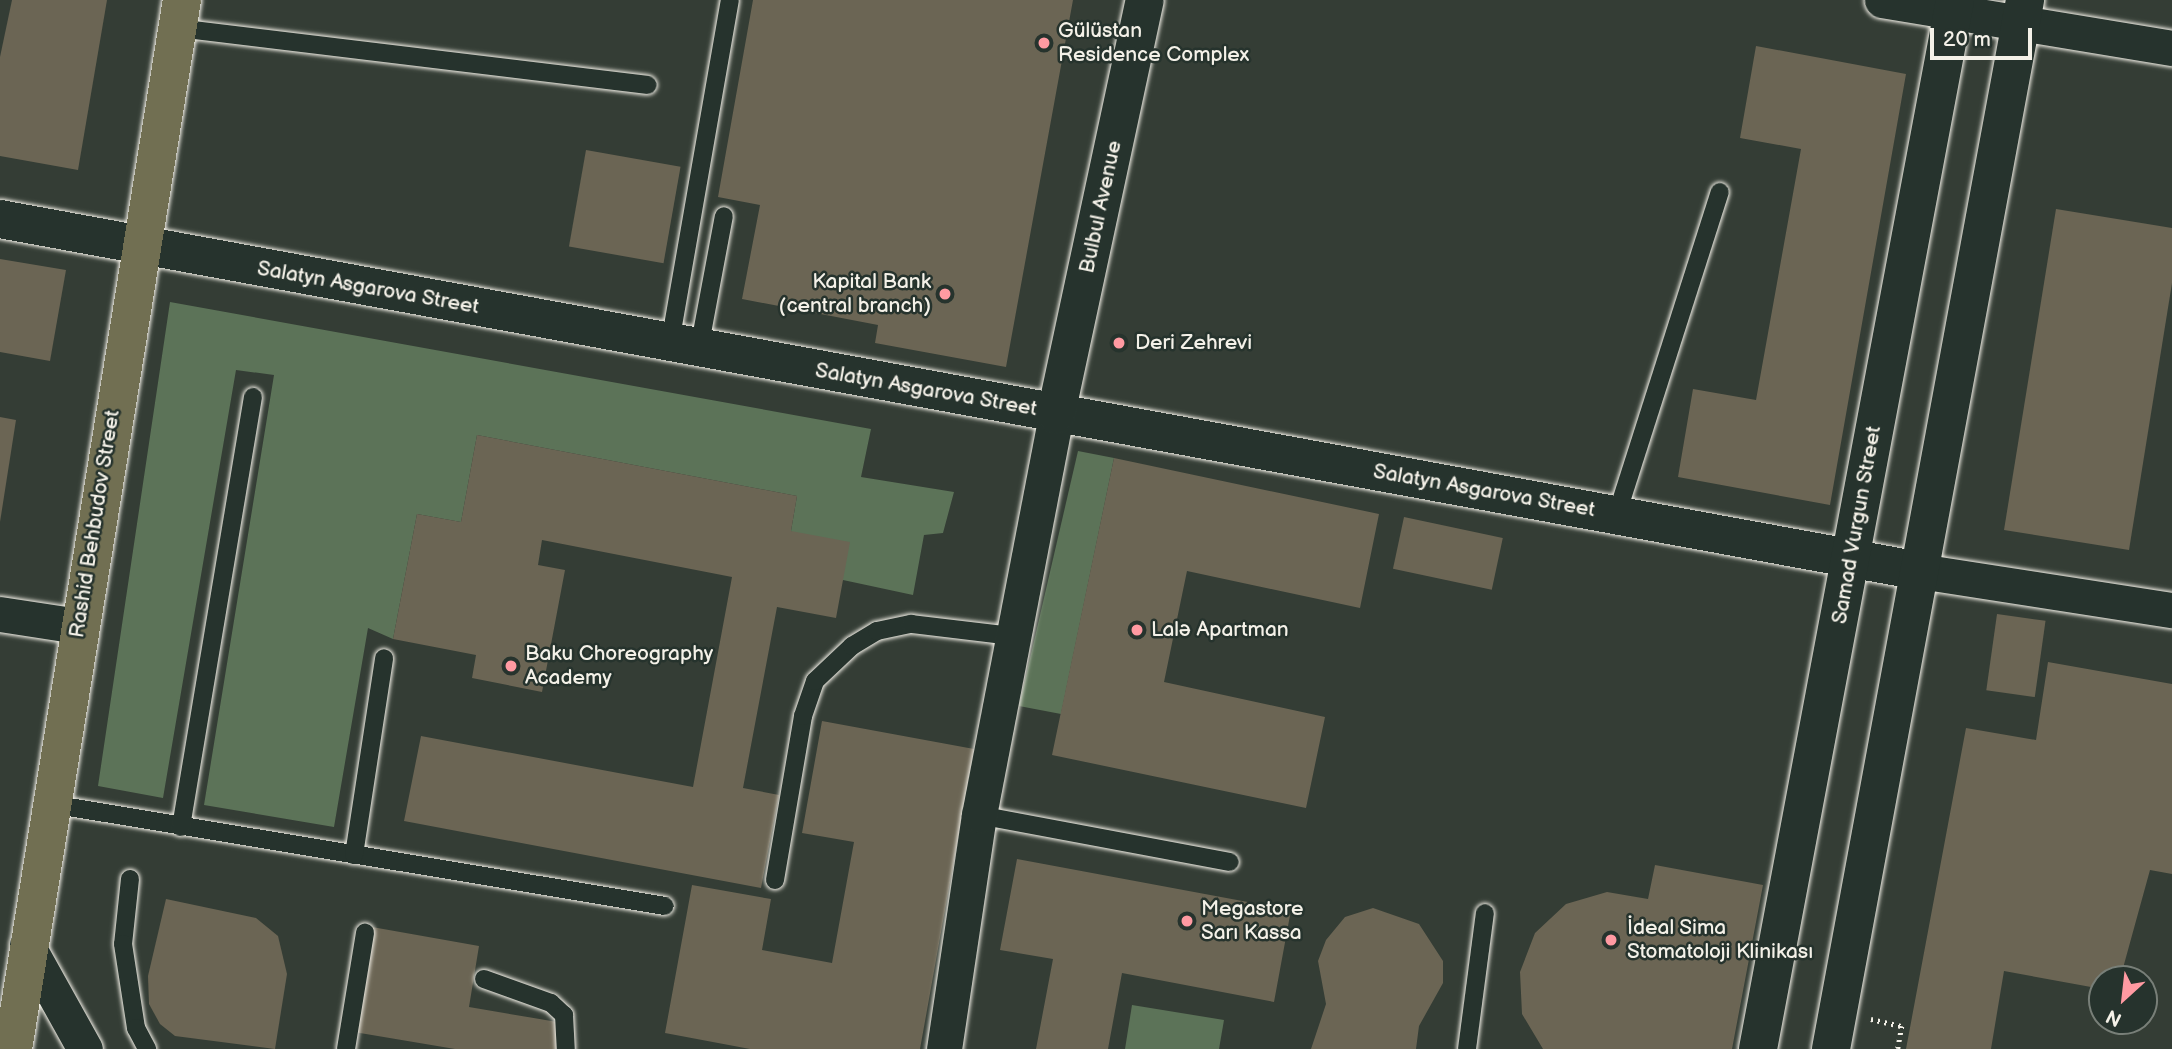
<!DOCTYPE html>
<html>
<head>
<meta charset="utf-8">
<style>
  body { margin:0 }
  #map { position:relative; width:2172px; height:1049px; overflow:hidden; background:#343d35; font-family:"Balsamiq Sans",sans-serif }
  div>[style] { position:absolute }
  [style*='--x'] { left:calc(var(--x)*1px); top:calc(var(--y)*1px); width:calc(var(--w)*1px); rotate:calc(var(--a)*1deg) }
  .green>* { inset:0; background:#5c7358 }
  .building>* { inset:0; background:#6b6554; transform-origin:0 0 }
  .path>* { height:4.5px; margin-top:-2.25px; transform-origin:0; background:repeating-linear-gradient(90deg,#f4f1e8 0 2px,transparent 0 7px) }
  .roads { filter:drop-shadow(0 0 2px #f4f1e8) drop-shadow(0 0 2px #f4f1e8) }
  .lane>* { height:18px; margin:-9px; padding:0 9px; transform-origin:9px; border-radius:9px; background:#26332d }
  .street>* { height:35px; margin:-17.5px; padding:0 17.5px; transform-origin:17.5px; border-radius:17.5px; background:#26332d }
  .secondary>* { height:38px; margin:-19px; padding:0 19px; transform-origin:19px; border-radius:19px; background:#26332d }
  .primary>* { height:38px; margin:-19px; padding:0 19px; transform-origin:19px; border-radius:19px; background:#716f52 }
  .dots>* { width:19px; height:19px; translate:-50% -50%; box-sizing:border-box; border:4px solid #26332d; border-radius:50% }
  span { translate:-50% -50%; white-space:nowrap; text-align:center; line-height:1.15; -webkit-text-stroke:5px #26332d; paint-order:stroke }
  .poi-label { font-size:21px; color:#f4f1e8 }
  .left { translate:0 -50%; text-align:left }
  .right { translate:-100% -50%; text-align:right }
  .street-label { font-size:21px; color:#f4f1e8 }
  .north { position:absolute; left:2088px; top:965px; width:70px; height:70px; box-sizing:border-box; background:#26332d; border:2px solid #787f78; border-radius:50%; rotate:207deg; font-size:19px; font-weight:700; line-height:28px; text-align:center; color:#f4f1e8 }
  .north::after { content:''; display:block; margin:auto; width:24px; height:32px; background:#ff9aa2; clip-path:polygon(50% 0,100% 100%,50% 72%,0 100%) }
  .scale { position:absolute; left:1930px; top:28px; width:102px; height:32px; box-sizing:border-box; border:4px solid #f4f1e8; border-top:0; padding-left:9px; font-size:21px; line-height:24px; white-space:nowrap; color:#f4f1e8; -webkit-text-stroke:5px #26332d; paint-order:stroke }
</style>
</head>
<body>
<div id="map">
  <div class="green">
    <div style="clip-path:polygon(170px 302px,871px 429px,861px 477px,954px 492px,943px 533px,924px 535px,913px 595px,843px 580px,791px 531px,797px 496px,477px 435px,461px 522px,417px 514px,393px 639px,368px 628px,334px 827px,204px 805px,274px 375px,236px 370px,163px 798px,98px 786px)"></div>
    <div style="clip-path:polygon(1078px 451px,1114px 458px,1061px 714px,1019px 706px)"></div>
    <div style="clip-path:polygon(1132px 1005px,1224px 1020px,1219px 1049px,1125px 1049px)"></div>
  </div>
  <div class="building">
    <div style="clip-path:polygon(12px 0,107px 0,78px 170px,0 156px,0 57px)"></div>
    <div style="clip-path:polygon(753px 0,1073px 0,1006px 367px,875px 343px,878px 325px,742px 299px,760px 205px,718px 197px)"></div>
    <div style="clip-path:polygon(1756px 46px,1906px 74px,1830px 505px,1678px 477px,1693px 389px,1756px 400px,1801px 149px,1740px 138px)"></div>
    <div style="left:586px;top:150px;width:96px;height:98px;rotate:10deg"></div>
    <div style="clip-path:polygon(2056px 209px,2172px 228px,2172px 283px,2129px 550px,2004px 530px)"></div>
    <div style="clip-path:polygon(0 259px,66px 270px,50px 361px,0 352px)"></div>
    <div style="clip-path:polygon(0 417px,16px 420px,0 522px)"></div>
    <div style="clip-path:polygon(477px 435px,797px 496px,791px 531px,850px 542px,836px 618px,777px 607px,743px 788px,779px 795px,761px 888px,404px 821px,421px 736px,693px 787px,732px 577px,542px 540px,538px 565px,565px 570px,542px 692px,472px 678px,476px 655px,393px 639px,417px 514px,461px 522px)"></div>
    <div style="clip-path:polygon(1114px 458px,1379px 514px,1360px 608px,1187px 571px,1164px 682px,1325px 717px,1306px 808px,1052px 755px)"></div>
    <div style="left:1404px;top:517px;width:101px;height:53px;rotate:12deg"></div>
    <div style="left:1997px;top:614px;width:49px;height:77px;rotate:8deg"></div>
    <div style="clip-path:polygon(2048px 662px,2172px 684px,2172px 874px,2150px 870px,2120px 979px,2102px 979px,2102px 989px,2004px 971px,1991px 1049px,1906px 1049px,1966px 728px,2036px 740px)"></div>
    <div style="clip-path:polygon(822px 721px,974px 749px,920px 1049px,750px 1049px,665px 1033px,692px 885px,771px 899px,762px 950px,832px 963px,854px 842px,802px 833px)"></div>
    <div style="clip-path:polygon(1017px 859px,1291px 910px,1274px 1002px,1122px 973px,1108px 1049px,1036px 1049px,1053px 959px,1000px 950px)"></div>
    <div style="clip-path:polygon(1655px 865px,1763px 885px,1732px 1049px,1543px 1049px,1522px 1014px,1520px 972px,1535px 933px,1566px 904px,1607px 892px,1648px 899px)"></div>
    <div style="clip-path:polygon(166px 899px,256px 918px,278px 936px,287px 974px,275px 1049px,175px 1036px,160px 1024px,149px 1004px,148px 976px)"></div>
    <div style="clip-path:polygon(1373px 908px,1419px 924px,1443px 961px,1443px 983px,1419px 1026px,1416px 1049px,1311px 1049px,1326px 1004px,1318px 961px,1326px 940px,1345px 917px)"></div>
    <div style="clip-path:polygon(372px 927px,479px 946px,469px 1007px,563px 1023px,558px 1049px,455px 1049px,354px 1032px)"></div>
  </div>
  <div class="path">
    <div style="--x:1871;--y:1019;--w:32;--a:13"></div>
    <div style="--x:1902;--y:1026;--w:23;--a:100"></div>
  </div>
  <div class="roads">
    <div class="lane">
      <div style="--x:177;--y:28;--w:474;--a:6.9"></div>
      <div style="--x:670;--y:343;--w:348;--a:-80.1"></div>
      <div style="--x:699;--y:349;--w:135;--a:-79.4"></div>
      <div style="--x:1617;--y:514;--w:338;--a:-72.3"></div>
      <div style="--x:51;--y:804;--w:622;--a:9.43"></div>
      <div style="--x:979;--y:815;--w:255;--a:10.6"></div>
      <div style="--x:181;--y:827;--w:436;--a:-80.5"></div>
      <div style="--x:354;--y:855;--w:199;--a:-81.3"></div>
      <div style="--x:130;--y:879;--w:65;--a:96.1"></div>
      <div style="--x:123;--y:944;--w:85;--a:81.2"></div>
      <div style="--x:136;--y:1028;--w:24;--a:62"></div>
      <div style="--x:775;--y:880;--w:166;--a:-80.3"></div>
      <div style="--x:803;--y:716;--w:37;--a:-71"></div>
      <div style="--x:815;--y:681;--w:51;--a:-43.4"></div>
      <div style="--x:852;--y:646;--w:29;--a:-31"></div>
      <div style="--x:877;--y:631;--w:35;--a:-12"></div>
      <div style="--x:911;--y:624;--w:101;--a:6.8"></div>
      <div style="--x:484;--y:979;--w:71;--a:19.7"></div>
      <div style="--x:551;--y:1003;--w:18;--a:43"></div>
      <div style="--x:564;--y:1015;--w:34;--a:87"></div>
      <div style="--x:346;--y:1049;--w:118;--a:-80.7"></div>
      <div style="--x:1467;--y:1049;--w:137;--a:-82.5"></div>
    </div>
    <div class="street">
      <div style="--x:1882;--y:0;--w:294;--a:9.4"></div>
      <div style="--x:1919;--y:571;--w:256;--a:8.8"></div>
      <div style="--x:0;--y:614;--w:79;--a:8.7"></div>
      <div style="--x:27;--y:945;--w:119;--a:60.9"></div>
      <div style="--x:944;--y:1049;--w:237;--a:-81.5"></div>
      <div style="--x:979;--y:815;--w:408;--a:-79.1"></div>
    </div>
    <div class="secondary">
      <div style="--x:0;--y:219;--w:1951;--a:10.39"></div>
      <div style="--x:1056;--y:414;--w:423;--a:-77.9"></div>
      <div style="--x:1758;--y:1049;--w:1067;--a:-79.36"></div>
      <div style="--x:1831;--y:1049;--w:1067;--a:-79.52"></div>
    </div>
    <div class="primary">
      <div style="--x:13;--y:1049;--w:1063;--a:-80.85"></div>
    </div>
  </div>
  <div class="dots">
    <div style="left:1044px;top:43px;background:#ff9aa2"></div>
    <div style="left:945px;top:294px;background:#ff9aa2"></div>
    <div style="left:1119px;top:343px;background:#ff9aa2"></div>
    <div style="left:1137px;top:630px;background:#ff9aa2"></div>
    <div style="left:511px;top:666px;background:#ff9aa2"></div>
    <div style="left:1187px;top:921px;background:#ff9aa2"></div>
    <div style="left:1611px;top:940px;background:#ff9aa2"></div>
  </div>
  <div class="poi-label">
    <span class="left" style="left:1058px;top:43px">Gülüstan<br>Residence Complex</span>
    <span class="right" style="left:931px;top:294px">Kapital Bank<br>(central branch)</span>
    <span class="left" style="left:1135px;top:343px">Deri Zehrevi</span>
    <span class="left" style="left:1151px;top:630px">Lalә Apartman</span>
    <span class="left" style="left:525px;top:666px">Baku Choreography<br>Academy</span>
    <span class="left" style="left:1201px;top:921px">Megastore<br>Sarı Kassa</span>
    <span class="left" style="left:1627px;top:940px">İdeal Sima<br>Stomatoloji Klinikası</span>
  </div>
  <div class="street-label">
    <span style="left:1101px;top:207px;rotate:-78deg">Bulbul Avenue</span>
    <span style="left:368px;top:288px;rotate:10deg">Salatyn Asgarova Street</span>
    <span style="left:926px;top:390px;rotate:10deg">Salatyn Asgarova Street</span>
    <span style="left:1484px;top:491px;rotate:10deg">Salatyn Asgarova Street</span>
    <span style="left:95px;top:524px;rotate:-81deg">Rashid Behbudov Street</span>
    <span style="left:1857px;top:525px;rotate:-80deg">Samad Vurgun Street</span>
  </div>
  <div class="north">N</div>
  <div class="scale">20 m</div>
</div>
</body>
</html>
